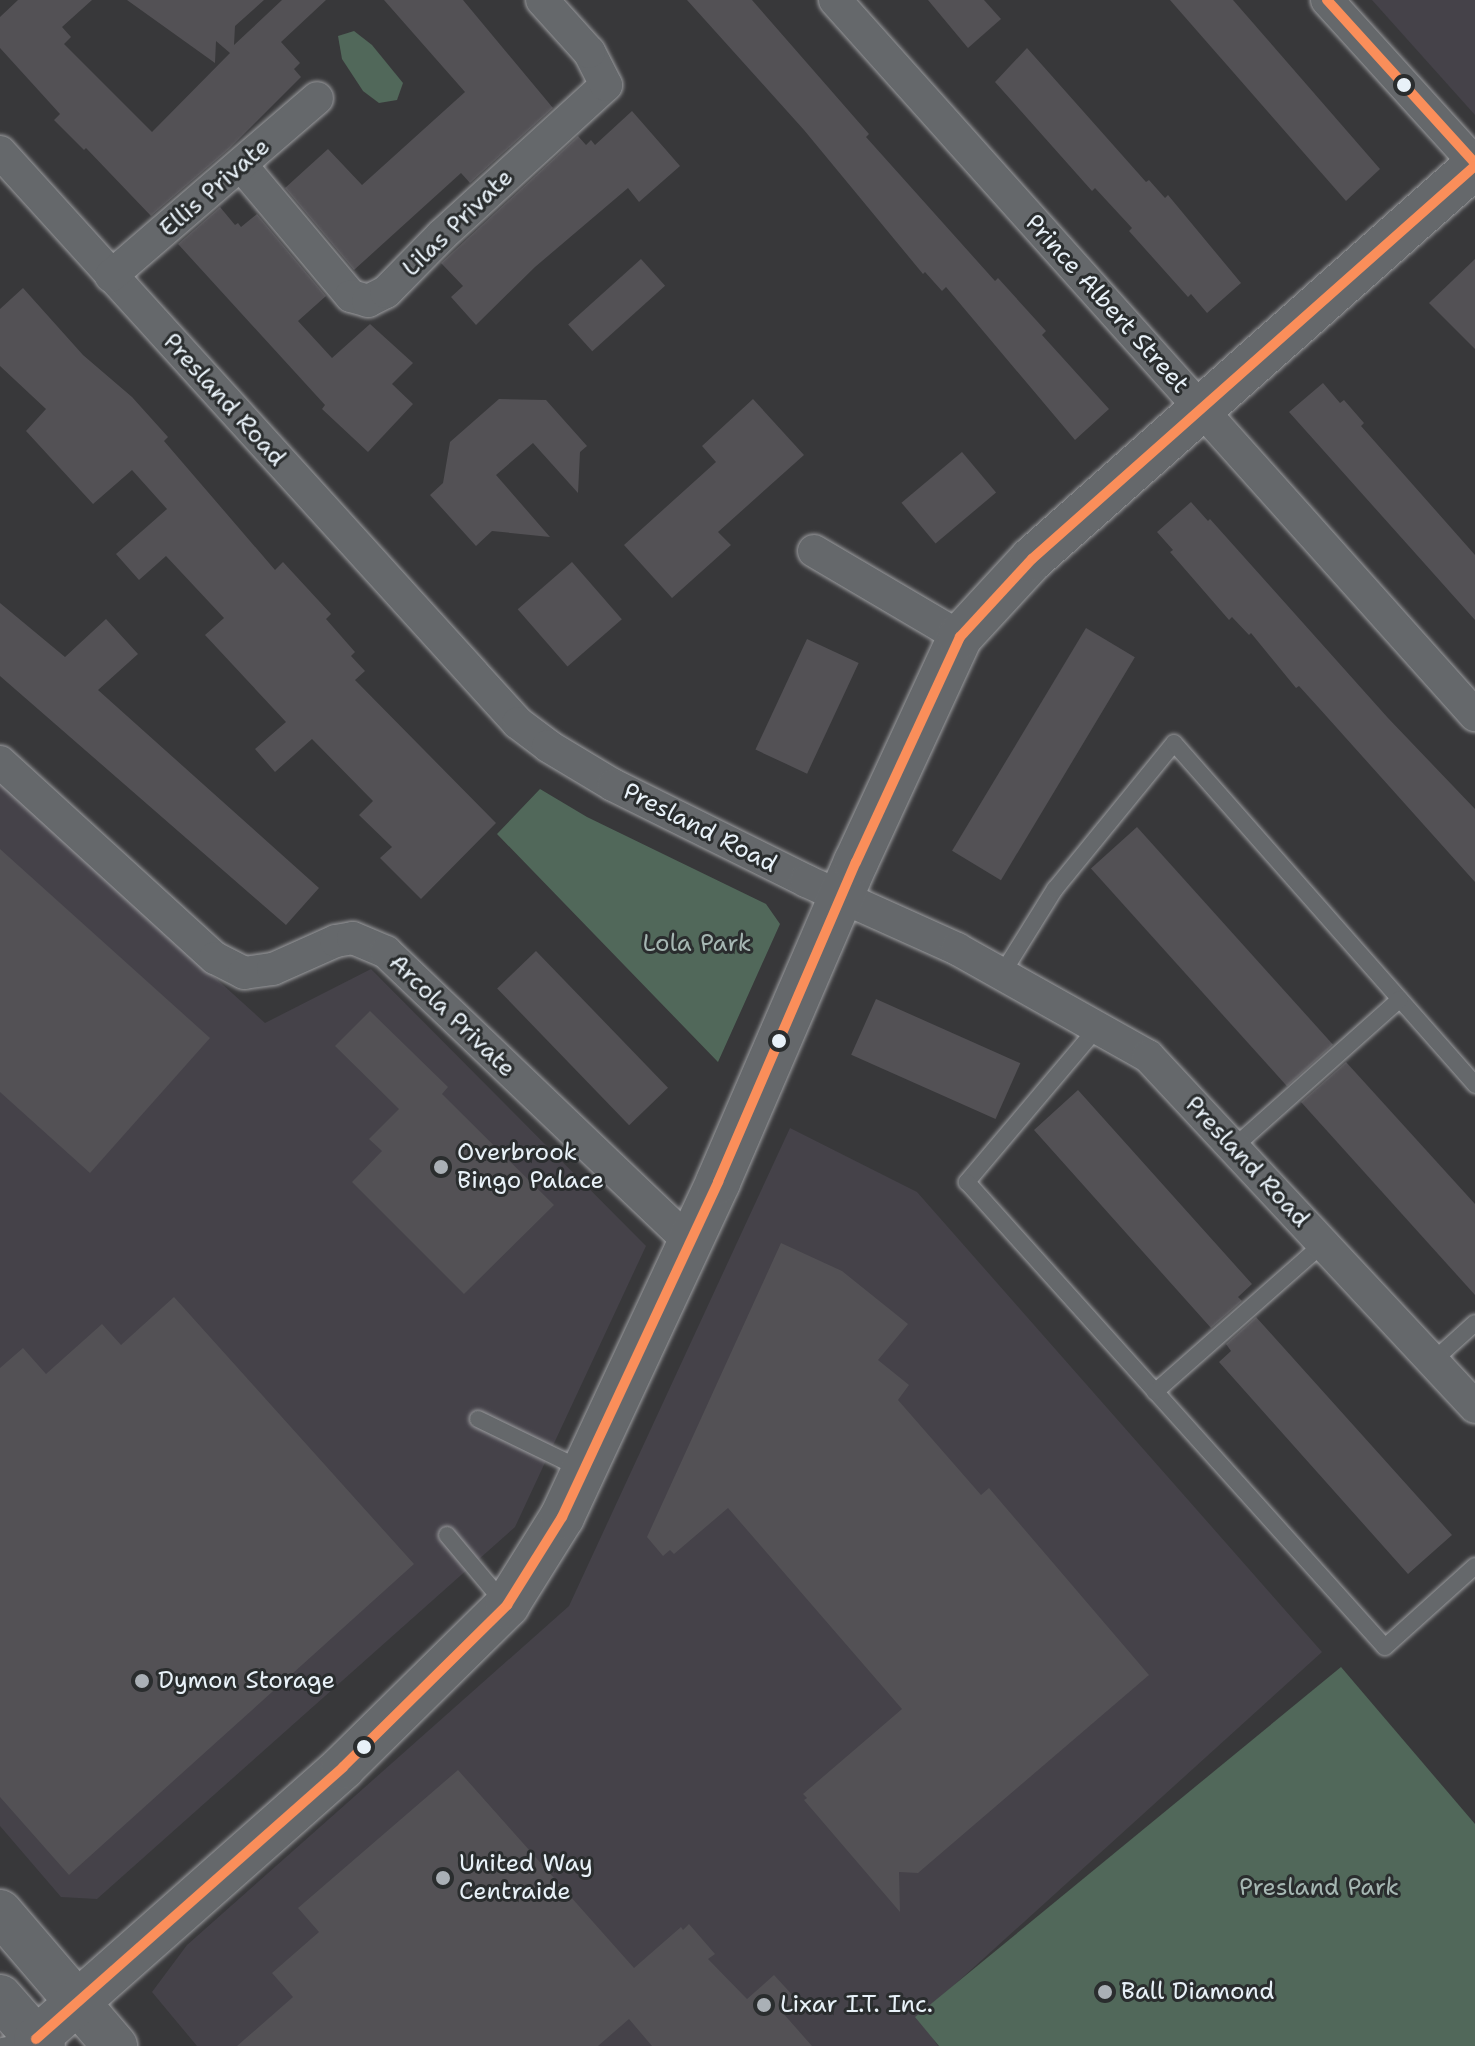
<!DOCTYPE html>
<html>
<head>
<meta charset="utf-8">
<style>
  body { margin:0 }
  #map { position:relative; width:1475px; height:2046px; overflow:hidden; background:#38383a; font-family:"Shantell Sans",sans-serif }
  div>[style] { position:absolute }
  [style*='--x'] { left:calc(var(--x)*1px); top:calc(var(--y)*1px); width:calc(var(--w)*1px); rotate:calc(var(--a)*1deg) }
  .built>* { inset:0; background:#454249 }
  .green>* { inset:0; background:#51685a }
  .building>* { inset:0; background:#535155; transform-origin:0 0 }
  .roads { filter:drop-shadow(0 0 2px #9c9da0) drop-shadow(0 0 2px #9c9da0) }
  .lane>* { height:16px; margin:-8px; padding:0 8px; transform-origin:8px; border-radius:8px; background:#65686b }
  .street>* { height:32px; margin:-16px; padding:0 16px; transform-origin:16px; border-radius:16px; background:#65686b }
  .secondary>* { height:44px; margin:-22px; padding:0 22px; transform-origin:22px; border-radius:22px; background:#65686b }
  .bus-1>* { height:10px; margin:-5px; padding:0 5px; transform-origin:5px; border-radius:5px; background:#fa8e5a }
  .dots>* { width:22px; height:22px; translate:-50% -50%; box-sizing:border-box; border:4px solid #2a2d2e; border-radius:50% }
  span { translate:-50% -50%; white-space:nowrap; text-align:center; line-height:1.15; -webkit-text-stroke:6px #2a2d2e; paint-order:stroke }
  .street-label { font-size:24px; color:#e8f1f8 }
  .park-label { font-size:24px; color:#a6b7b3 }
  .poi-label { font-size:24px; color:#e8f1f8 }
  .left { translate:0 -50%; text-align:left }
</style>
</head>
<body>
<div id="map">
  <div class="built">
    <div style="clip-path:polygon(1372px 0,1475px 0,1475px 115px)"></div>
    <div style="clip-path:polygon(0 783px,265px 1023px,371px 969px,646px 1246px,515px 1527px,97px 1899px,61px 1897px,0 1826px)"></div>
    <div style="clip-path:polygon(790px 1128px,917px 1192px,1322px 1652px,919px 2017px,938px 2046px,197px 2046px,152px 1992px,187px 1945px,569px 1606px)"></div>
  </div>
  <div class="green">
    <div style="clip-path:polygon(354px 31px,372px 45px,403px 83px,397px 100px,379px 103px,363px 91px,342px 59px,338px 36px)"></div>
    <div style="clip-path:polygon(540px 789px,587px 817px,766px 904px,780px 924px,718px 1062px,497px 834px)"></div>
    <div style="clip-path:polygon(1341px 1667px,1475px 1824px,1475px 2046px,939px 2046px,915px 2017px)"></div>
  </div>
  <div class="building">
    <div style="clip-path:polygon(18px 0,92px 0,62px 27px,71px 37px,64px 44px,152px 132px,230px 53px,216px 41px,215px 63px,127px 0,264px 0,235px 26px,234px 45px,282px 0,326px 0,281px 42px,300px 63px,294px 69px,301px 77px,229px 149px,151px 216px,86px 148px,84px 150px,54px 120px,60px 114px,0 48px,0 17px)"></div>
    <div style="clip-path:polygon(384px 0,463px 0,553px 108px,470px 183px,461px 173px,354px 270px,285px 188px,328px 149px,362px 185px,465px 92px)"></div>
    <div style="clip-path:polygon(687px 0,752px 0,869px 134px,866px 137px,995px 281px,998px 278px,1046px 331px,1042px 335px,1109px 409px,1075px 440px,946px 287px,942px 291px,925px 272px,923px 274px,804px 130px)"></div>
    <div style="clip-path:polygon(928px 0,984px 0,1001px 19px,968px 48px)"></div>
    <div style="clip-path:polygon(1170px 0,1233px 0,1380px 169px,1346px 201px)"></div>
    <div style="clip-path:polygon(1027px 48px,1146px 182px,1149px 180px,1165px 198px,1168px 195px,1241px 283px,1207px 313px,1191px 294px,1188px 297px,1129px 231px,1132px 228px,1095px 188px,1092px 191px,995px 82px)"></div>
    <div style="clip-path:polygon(632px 111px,680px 166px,639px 202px,628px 188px,535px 267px,476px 325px,451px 297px,463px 286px,441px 263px,578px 136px,586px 145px,591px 140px,595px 145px)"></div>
    <div style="clip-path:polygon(220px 207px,235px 225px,238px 223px,241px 227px,257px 214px,326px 296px,298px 321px,332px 358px,370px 324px,413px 363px,392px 384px,413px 404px,368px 452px,322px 409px,325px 405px,178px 244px)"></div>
    <div style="left:641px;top:259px;width:36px;height:98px;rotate:48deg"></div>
    <div style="clip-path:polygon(1475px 259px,1475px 349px,1429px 303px)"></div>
    <div style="clip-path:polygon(23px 288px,83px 355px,132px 397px,168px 437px,164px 441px,275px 570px,283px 562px,331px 614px,326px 619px,355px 652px,351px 656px,365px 671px,355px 680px,496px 823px,421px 899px,380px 858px,392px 847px,359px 815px,373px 801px,312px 739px,275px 772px,255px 749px,286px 722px,205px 635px,224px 618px,166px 556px,139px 580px,116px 554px,167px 509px,132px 470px,93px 504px,26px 431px,46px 409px,0 366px,0 309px)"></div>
    <div style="clip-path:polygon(1323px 383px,1340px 403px,1344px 400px,1364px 423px,1361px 426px,1475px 555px,1475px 620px,1289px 412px)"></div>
    <div style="clip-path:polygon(499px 399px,546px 400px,587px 446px,580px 452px,578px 493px,533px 443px,496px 475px,550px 537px,492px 531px,476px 546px,430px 495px,443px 483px,450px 442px)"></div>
    <div style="clip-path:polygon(753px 399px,804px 455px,718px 532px,731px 545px,672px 598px,624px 545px,716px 462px,702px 446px)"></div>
    <div style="left:962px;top:452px;width:53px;height:79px;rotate:50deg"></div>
    <div style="clip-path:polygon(1191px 502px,1208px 521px,1210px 519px,1388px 718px,1475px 809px,1475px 882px,1319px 708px,1299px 686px,1296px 688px,1251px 633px,1249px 635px,1232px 617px,1229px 620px,1170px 552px,1173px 550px,1157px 532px)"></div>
    <div style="left:572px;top:562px;width:76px;height:72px;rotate:49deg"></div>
    <div style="clip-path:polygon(0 603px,65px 657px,106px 619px,138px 654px,98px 690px,319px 888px,286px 925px,0 676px)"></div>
    <div style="left:1086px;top:628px;width:57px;height:260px;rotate:31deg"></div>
    <div style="left:807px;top:639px;width:57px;height:122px;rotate:25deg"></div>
    <div style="left:1137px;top:827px;width:293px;height:62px;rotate:48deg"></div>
    <div style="clip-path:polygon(0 849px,210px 1038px,90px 1173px,0 1092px)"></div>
    <div style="left:536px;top:951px;width:190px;height:54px;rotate:46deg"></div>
    <div style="left:876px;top:999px;width:158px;height:61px;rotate:24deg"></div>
    <div style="clip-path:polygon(370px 1011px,448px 1087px,442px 1094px,554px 1205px,464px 1294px,352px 1182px,382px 1151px,369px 1139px,399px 1109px,335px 1046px)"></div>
    <div style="clip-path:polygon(1346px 1062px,1475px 1204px,1475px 1295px,1301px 1102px)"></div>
    <div style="clip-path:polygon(1078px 1090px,1252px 1284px,1238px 1297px,1242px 1301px,1211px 1328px,1034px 1130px)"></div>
    <div style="clip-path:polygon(781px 1243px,842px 1271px,908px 1324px,878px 1360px,909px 1385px,898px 1400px,981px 1495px,989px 1488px,1149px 1675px,918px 1873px,899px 1872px,900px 1912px,804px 1800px,807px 1798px,803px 1794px,902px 1709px,728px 1508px,674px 1554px,670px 1550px,663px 1556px,647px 1537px)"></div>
    <div style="clip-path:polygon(174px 1297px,414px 1564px,69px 1875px,0 1797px,0 1368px,23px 1348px,46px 1374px,102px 1324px,121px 1345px)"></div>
    <div style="clip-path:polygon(1256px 1317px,1452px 1535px,1408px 1574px,1219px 1362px,1231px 1351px,1226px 1344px)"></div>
    <div style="clip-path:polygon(458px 1770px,634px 1968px,681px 1927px,683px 1930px,689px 1924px,715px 1954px,708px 1959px,747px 1999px,774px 1975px,796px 1999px,782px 2012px,812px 2046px,652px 2046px,629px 2019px,598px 2046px,237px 2046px,293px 1997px,272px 1973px,319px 1932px,298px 1908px)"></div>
  </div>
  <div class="roads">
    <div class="lane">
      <div style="--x:1002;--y:974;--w:100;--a:-58.1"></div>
      <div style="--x:1055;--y:889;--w:188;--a:-50.8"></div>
      <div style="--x:1174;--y:743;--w:456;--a:48.6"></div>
      <div style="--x:1097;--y:1028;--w:202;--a:130.2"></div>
      <div style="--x:967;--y:1182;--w:625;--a:48.05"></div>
      <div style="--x:1385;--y:1647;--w:121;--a:-42"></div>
      <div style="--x:1234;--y:1147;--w:222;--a:-41.7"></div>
      <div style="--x:1434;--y:1360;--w:55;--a:-42.1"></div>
      <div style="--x:1155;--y:1392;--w:224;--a:-41.4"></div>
      <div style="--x:478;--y:1419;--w:114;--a:25.9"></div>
      <div style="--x:447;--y:1535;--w:90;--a:50"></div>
      <div style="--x:2;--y:2046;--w:29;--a:-12"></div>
    </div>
    <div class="street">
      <div style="--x:835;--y:0;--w:960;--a:48.17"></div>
      <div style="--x:1327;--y:0;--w:220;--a:47.8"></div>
      <div style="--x:0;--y:152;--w:771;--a:47.79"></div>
      <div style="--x:518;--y:723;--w:38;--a:37"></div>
      <div style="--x:548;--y:746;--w:76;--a:31"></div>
      <div style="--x:613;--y:785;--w:216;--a:26.4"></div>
      <div style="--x:806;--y:881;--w:166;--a:24.2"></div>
      <div style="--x:957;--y:949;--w:219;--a:29.3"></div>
      <div style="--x:1148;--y:1056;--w:480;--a:47"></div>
      <div style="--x:241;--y:165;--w:171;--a:50"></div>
      <div style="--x:351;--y:296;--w:18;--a:16"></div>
      <div style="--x:368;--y:301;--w:20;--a:-27"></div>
      <div style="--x:386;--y:292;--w:80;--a:-45.5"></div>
      <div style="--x:442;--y:235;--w:222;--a:-42.4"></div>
      <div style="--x:606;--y:85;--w:37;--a:-117"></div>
      <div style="--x:589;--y:52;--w:70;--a:-132.1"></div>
      <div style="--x:111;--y:276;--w:272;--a:-40.8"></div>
      <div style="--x:814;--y:551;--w:169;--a:30.5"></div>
      <div style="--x:0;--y:762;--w:291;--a:42.4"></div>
      <div style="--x:215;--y:958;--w:33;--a:27"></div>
      <div style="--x:244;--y:973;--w:29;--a:-8"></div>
      <div style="--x:273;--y:969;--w:69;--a:-24"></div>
      <div style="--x:336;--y:941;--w:17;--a:-10"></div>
      <div style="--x:353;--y:938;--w:36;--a:23"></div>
      <div style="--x:386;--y:952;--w:419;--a:43.7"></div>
    </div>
    <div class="secondary">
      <div style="--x:0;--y:1912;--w:177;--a:49.4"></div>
      <div style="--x:0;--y:1997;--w:65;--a:48.7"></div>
      <div style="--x:36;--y:2039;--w:410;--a:-41.5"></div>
      <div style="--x:343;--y:1767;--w:231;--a:-44.6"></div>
      <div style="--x:507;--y:1605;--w:104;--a:-58"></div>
      <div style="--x:562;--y:1517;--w:370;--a:-65"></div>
      <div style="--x:718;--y:1182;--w:348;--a:-66.7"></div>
      <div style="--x:856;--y:862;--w:248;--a:-65.2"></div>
      <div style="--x:960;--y:637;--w:106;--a:-47.3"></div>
      <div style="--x:1032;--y:559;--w:592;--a:-41.58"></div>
    </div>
  </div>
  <div class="bus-1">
    <div style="--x:1327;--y:0;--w:220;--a:47.8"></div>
    <div style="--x:36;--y:2039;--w:410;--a:-41.5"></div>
    <div style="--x:343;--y:1767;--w:231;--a:-44.6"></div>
    <div style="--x:507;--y:1605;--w:104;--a:-58"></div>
    <div style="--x:562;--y:1517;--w:370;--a:-65"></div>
    <div style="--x:718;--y:1182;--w:348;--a:-66.7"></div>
    <div style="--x:856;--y:862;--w:248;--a:-65.2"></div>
    <div style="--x:960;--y:637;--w:106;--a:-47.3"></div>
    <div style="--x:1032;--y:559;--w:592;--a:-41.58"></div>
  </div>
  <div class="dots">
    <div style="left:1404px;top:85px;background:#e8f1f8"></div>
    <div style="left:779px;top:1041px;background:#e8f1f8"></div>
    <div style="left:441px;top:1167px;background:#aab0b6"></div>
    <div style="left:142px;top:1681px;background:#aab0b6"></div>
    <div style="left:364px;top:1747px;background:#e8f1f8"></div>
    <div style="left:443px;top:1878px;background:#aab0b6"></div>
    <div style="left:1105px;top:1992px;background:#aab0b6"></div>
    <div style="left:764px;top:2005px;background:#aab0b6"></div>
  </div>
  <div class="street-label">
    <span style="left:215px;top:188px;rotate:-41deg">Ellis Private</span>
    <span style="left:458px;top:223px;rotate:-44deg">Lilas Private</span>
    <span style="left:1107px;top:304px;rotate:48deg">Prince Albert Street</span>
    <span style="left:224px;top:400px;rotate:48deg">Presland Road</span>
    <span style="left:700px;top:828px;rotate:27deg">Presland Road</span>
    <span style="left:452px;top:1016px;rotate:44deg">Arcola Private</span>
    <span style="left:1247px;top:1162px;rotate:47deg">Presland Road</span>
  </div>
  <div class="park-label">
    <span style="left:697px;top:944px">Lola Park</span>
    <span style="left:1319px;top:1888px">Presland Park</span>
  </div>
  <div class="poi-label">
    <span class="left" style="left:457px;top:1167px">Overbrook<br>Bingo Palace</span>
    <span class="left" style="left:158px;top:1681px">Dymon Storage</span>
    <span class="left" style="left:459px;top:1878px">United Way<br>Centraide</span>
    <span class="left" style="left:1121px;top:1992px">Ball Diamond</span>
    <span class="left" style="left:780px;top:2005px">Lixar I.T. Inc.</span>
  </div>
</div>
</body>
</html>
